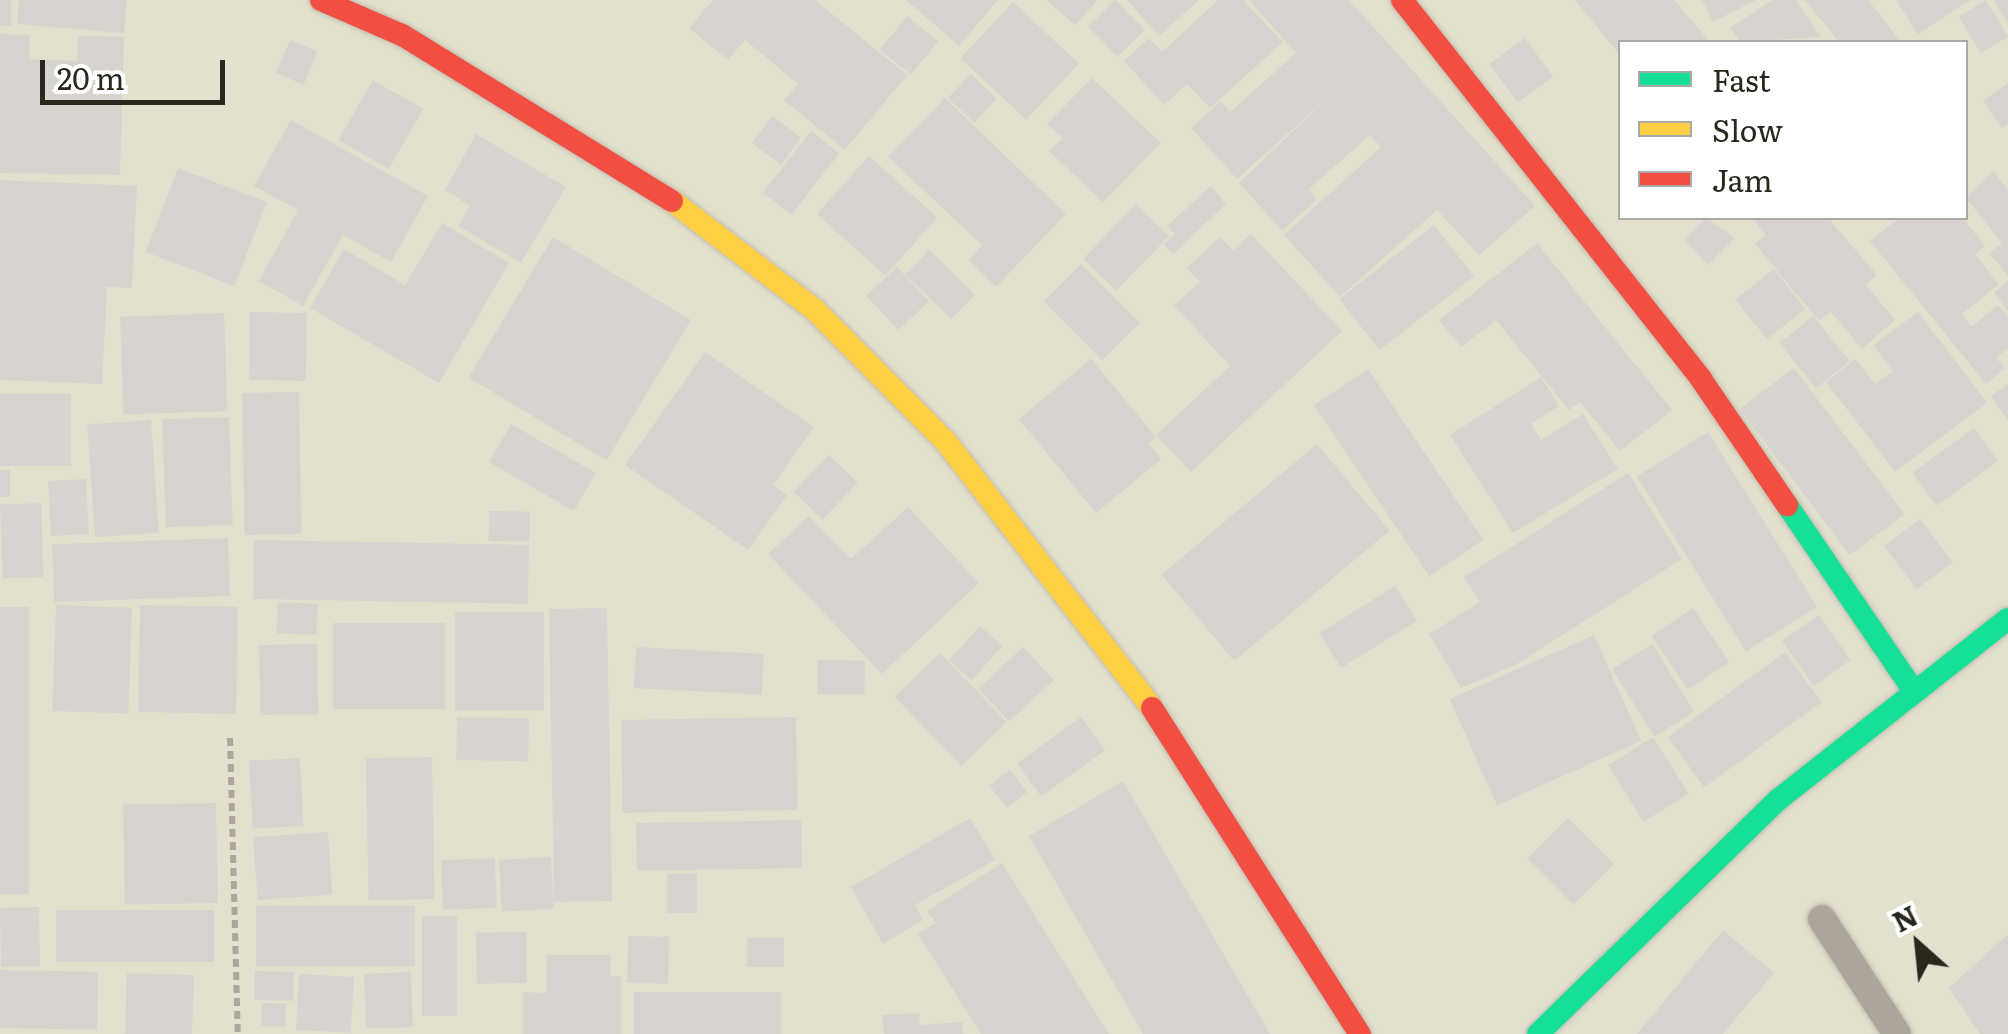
<!DOCTYPE html>
<html>
<head>
<meta charset="utf-8">
<style>
  body { margin:0 }
  #map { position:relative; width:2008px; height:1034px; overflow:hidden; background:#e3e0cd; font-family:Literata,serif }
  div>[style] { position:absolute }
  [style*='--x'] { left:calc(var(--x)*1px); top:calc(var(--y)*1px); width:calc(var(--w)*1px); rotate:calc(var(--a)*1deg) }
  .building>* { inset:0; background:#d9d3d0; transform-origin:0 0 }
  .path>* { height:6px; margin-top:-3px; transform-origin:0; background:repeating-linear-gradient(90deg,#aca69c 0 8px,transparent 0 13px) }
  .roads { filter:drop-shadow(0 0 2px #c0bdaf) drop-shadow(0 0 2px #c0bdaf) }
  .lane>* { height:28px; margin:-14px; padding:0 14px; transform-origin:14px; border-radius:14px; background:#ada49b }
  .fast>* { height:22px; margin:-11px; padding:0 11px; transform-origin:11px; border-radius:11px; background:#16e098 }
  .slow>* { height:22px; margin:-11px; padding:0 11px; transform-origin:11px; border-radius:11px; background:#ffcf43 }
  .jam>* { height:22px; margin:-11px; padding:0 11px; transform-origin:11px; border-radius:11px; background:#f24e42 }
  span { translate:-50% -50%; white-space:nowrap; text-align:center; line-height:1.15; -webkit-text-stroke:8px #fff; paint-order:stroke }
  .legend { position:absolute; left:1618px; top:40px; width:350px; height:180px; box-sizing:border-box; background:#fff; border:2px solid #aaa9a4; margin:0; padding:12px 18px; list-style:none; font-size:30px; color:#2a281c }
  .legend li { display:flex; align-items:center; gap:20px; height:50px }
  .legend b { width:50px; border:2px solid #aaa9a4 }
  .north { position:absolute; left:1868px; top:894px; width:100px; height:100px; -webkit-text-stroke:8px #fff; paint-order:stroke; rotate:333deg; font-size:28px; font-weight:700; line-height:40px; text-align:center; color:#2a281c }
  .north::after { content:''; display:block; margin:auto; width:35px; height:45px; background:#2a281c; clip-path:polygon(50% 0,100% 100%,50% 72%,0 100%) }
  .scale { position:absolute; left:40px; top:60px; width:185px; height:45px; box-sizing:border-box; border:5px solid #2a281c; border-top:0; padding-left:12px; font-size:30px; line-height:35px; white-space:nowrap; color:#2a281c; -webkit-text-stroke:8px #fff; paint-order:stroke }
</style>
</head>
<body>
<div id="map">
  <div class="building">
    <div style="left:0;top:0;width:11px;height:26px"></div>
    <div style="clip-path:polygon(19px 0,127px 0,124px 33px,17px 24px)"></div>
    <div style="clip-path:polygon(713px 0,815px 0,907px 75px,845px 150px,784px 100px,798px 84px,745px 40px,728px 60px,689px 28px)"></div>
    <div style="clip-path:polygon(906px 0,998px 0,959px 46px)"></div>
    <div style="clip-path:polygon(1046px 0,1098px 0,1075px 25px)"></div>
    <div style="left:1115px;top:0;width:42px;height:38px;rotate:45deg"></div>
    <div style="clip-path:polygon(1127px 0,1199px 0,1159px 36px)"></div>
    <div style="clip-path:polygon(1218px 0,1243px 0,1283px 42px,1210px 108px,1187px 84px,1164px 105px,1124px 61px,1149px 38px,1162px 52px)"></div>
    <div style="clip-path:polygon(1249px 0,1349px 0,1535px 206px,1479px 255px,1437px 210px,1340px 297px,1284px 235px,1381px 147px,1370px 135px,1309px 189px,1317px 199px,1282px 231px,1239px 183px,1333px 93px,1237px 179px,1191px 128px,1221px 101px,1230px 112px,1296px 53px)"></div>
    <div style="clip-path:polygon(1575px 0,1674px 0,1710px 42px,1620px 42px,1620px 55px)"></div>
    <div style="clip-path:polygon(1702px 0,1756px 0,1713px 22px)"></div>
    <div style="clip-path:polygon(1772px 0,1796px 0,1821px 37px,1740px 42px,1730px 28px)"></div>
    <div style="clip-path:polygon(1805px 0,1868px 0,1901px 42px,1839px 42px)"></div>
    <div style="clip-path:polygon(1896px 0,1970px 0,1918px 34px)"></div>
    <div style="left:1986px;top:0;width:43px;height:32px;rotate:59deg"></div>
    <div style="clip-path:polygon(1994px 0,2008px 0,2008px 24px)"></div>
    <div style="left:1013px;top:2px;width:90px;height:77px;rotate:43deg"></div>
    <div style="left:907px;top:16px;width:40px;height:43px;rotate:39deg"></div>
    <div style="clip-path:polygon(0 34px,30px 35px,29px 59px,77px 61px,78px 36px,124px 37px,120px 175px,0 173px)"></div>
    <div style="left:1525px;top:38px;width:48px;height:44px;rotate:54deg"></div>
    <div style="left:290px;top:40px;width:30px;height:36px;rotate:23deg"></div>
    <div style="left:971px;top:74px;width:36px;height:33px;rotate:44deg"></div>
    <div style="clip-path:polygon(1092px 78px,1161px 143px,1103px 202px,1049px 151px,1063px 138px,1047px 124px)"></div>
    <div style="left:373px;top:80px;width:58px;height:69px;rotate:30deg"></div>
    <div style="clip-path:polygon(2008px 83px,2008px 124px,2002px 128px,1983px 101px)"></div>
    <div style="clip-path:polygon(945px 98px,1066px 214px,996px 287px,969px 260px,982px 245px,888px 157px)"></div>
    <div style="left:772px;top:116px;width:36px;height:34px;rotate:36deg"></div>
    <div style="clip-path:polygon(291px 120px,428px 196px,391px 262px,343px 235px,303px 306px,259px 281px,298px 210px,254px 186px)"></div>
    <div style="left:811px;top:131px;width:36px;height:78px;rotate:38deg"></div>
    <div style="clip-path:polygon(476px 134px,566px 187px,521px 263px,458px 226px,470px 206px,445px 190px)"></div>
    <div style="left:869px;top:156px;width:92px;height:78px;rotate:42deg"></div>
    <div style="left:178px;top:168px;width:95px;height:90px;rotate:21deg"></div>
    <div style="clip-path:polygon(1993px 171px,2008px 190px,2008px 276px,1989px 253px,2002px 243px,1966px 198px)"></div>
    <div style="clip-path:polygon(0 180px,137px 186px,132px 288px,107px 287px,102px 384px,0 380px)"></div>
    <div style="clip-path:polygon(1211px 186px,1226px 204px,1173px 254px,1164px 244px,1175px 234px,1167px 226px)"></div>
    <div style="left:1136px;top:204px;width:46px;height:76px;rotate:44deg"></div>
    <div style="clip-path:polygon(1706px 218px,1735px 238px,1708px 265px,1684px 240px)"></div>
    <div style="clip-path:polygon(1752px 218px,1828px 218px,1877px 275px,1866px 285px,1895px 320px,1862px 349px,1831px 312px,1819px 321px,1755px 244px,1766px 235px)"></div>
    <div style="clip-path:polygon(1899px 218px,1963px 218px,1985px 246px,1975px 254px,1999px 284px,1962px 314px,1971px 327px,1998px 305px,2008px 317px,2008px 348px,1996px 358px,2005px 368px,1986px 384px,1870px 241px)"></div>
    <div style="clip-path:polygon(442px 223px,509px 263px,439px 383px,310px 308px,344px 249px,405px 285px)"></div>
    <div style="left:1434px;top:225px;width:65px;height:120px;rotate:52deg"></div>
    <div style="clip-path:polygon(1251px 234px,1342px 331px,1191px 472px,1156px 435px,1230px 366px,1174px 305px,1200px 282px,1187px 268px,1220px 237px,1233px 250px)"></div>
    <div style="left:553px;top:237px;width:161px;height:164px;rotate:31deg"></div>
    <div style="clip-path:polygon(1537px 243px,1672px 410px,1620px 451px,1580px 402px,1569px 410px,1496px 320px,1461px 347px,1439px 320px)"></div>
    <div style="left:929px;top:250px;width:64px;height:34px;rotate:44deg"></div>
    <div style="left:1081px;top:264px;width:83px;height:53px;rotate:45deg"></div>
    <div style="left:897px;top:267px;width:47px;height:42px;rotate:47deg"></div>
    <div style="left:1774px;top:269px;width:51px;height:49px;rotate:52deg"></div>
    <div style="clip-path:polygon(2008px 281px,2008px 311px,1994px 293px)"></div>
    <div style="left:250px;top:312px;width:57px;height:68px;rotate:1deg"></div>
    <div style="clip-path:polygon(1918px 312px,1987px 403px,1895px 472px,1826px 382px,1855px 359px,1875px 384px,1893px 371px,1873px 345px)"></div>
    <div style="left:224px;top:313px;width:98px;height:104px;rotate:88deg"></div>
    <div style="left:1813px;top:316px;width:58px;height:43px;rotate:51deg"></div>
    <div style="clip-path:polygon(705px 352px,814px 427px,773px 485px,787px 495px,748px 550px,625px 465px)"></div>
    <div style="clip-path:polygon(1091px 359px,1156px 437px,1149px 443px,1161px 459px,1096px 513px,1019px 419px)"></div>
    <div style="left:1794px;top:368px;width:183px;height:68px;rotate:53deg"></div>
    <div style="left:1368px;top:369px;width:206px;height:65px;rotate:56deg"></div>
    <div style="clip-path:polygon(1541px 377px,1559px 406px,1531px 424px,1541px 440px,1583px 414px,1618px 469px,1513px 533px,1450px 435px)"></div>
    <div style="clip-path:polygon(2008px 384px,2008px 420px,1991px 396px)"></div>
    <div style="left:299px;top:392px;width:142px;height:57px;rotate:89deg"></div>
    <div style="left:71px;top:394px;width:72px;height:71px;rotate:90deg"></div>
    <div style="left:229px;top:417px;width:108px;height:67px;rotate:88deg"></div>
    <div style="left:151px;top:420px;width:113px;height:64px;rotate:86deg"></div>
    <div style="left:511px;top:424px;width:98px;height:44px;rotate:30deg"></div>
    <div style="left:1974px;top:428px;width:41px;height:76px;rotate:54deg"></div>
    <div style="left:1708px;top:432px;width:206px;height:84px;rotate:58deg"></div>
    <div style="left:1317px;top:444px;width:113px;height:203px;rotate:50deg"></div>
    <div style="left:829px;top:455px;width:40px;height:51px;rotate:44deg"></div>
    <div style="left:0;top:470px;width:10px;height:27px"></div>
    <div style="clip-path:polygon(1628px 473px,1682px 559px,1517px 664px,1461px 688px,1429px 634px,1480px 602px,1464px 577px)"></div>
    <div style="left:86px;top:479px;width:55px;height:38px;rotate:87deg"></div>
    <div style="left:41px;top:503px;width:74px;height:41px;rotate:88deg"></div>
    <div style="clip-path:polygon(908px 507px,979px 583px,882px 674px,768px 554px,809px 516px,851px 559px)"></div>
    <div style="left:489px;top:511px;width:41px;height:30px;rotate:1deg"></div>
    <div style="left:1920px;top:519px;width:54px;height:45px;rotate:53deg"></div>
    <div style="left:228px;top:538px;width:58px;height:176px;rotate:88deg"></div>
    <div style="left:254px;top:540px;width:275px;height:59px;rotate:1deg"></div>
    <div style="left:1395px;top:586px;width:41px;height:89px;rotate:58deg"></div>
    <div style="left:278px;top:602px;width:40px;height:31px;rotate:3deg"></div>
    <div style="left:56px;top:605px;width:76px;height:106px;rotate:2deg"></div>
    <div style="left:140px;top:605px;width:98px;height:107px;rotate:1deg"></div>
    <div style="left:0;top:607px;width:29px;height:287px"></div>
    <div style="left:607px;top:608px;width:293px;height:58px;rotate:89deg"></div>
    <div style="left:1693px;top:608px;width:65px;height:50px;rotate:56deg"></div>
    <div style="left:455px;top:612px;width:89px;height:98px"></div>
    <div style="left:1819px;top:615px;width:55px;height:45px;rotate:55deg"></div>
    <div style="left:333px;top:623px;width:112px;height:86px"></div>
    <div style="left:980px;top:626px;width:30px;height:46px;rotate:42deg"></div>
    <div style="left:1594px;top:635px;width:116px;height:158px;rotate:66deg"></div>
    <div style="left:317px;top:644px;width:70px;height:58px;rotate:89deg"></div>
    <div style="left:1652px;top:644px;width:80px;height:47px;rotate:58deg"></div>
    <div style="left:636px;top:647px;width:128px;height:41px;rotate:3deg"></div>
    <div style="left:1023px;top:647px;width:45px;height:61px;rotate:47deg"></div>
    <div style="left:1785px;top:652px;width:62px;height:145px;rotate:54deg"></div>
    <div style="left:940px;top:653px;width:96px;height:63px;rotate:46deg"></div>
    <div style="left:818px;top:660px;width:47px;height:34px;rotate:1deg"></div>
    <div style="left:457px;top:717px;width:72px;height:43px;rotate:1deg"></div>
    <div style="left:796px;top:717px;width:93px;height:175px;rotate:89deg"></div>
    <div style="left:1081px;top:717px;width:41px;height:79px;rotate:54deg"></div>
    <div style="left:1653px;top:737px;width:67px;height:53px;rotate:58deg"></div>
    <div style="left:432px;top:757px;width:142px;height:66px;rotate:89deg"></div>
    <div style="left:300px;top:758px;width:68px;height:51px;rotate:87deg"></div>
    <div style="left:1010px;top:770px;width:28px;height:26px;rotate:52deg"></div>
    <div style="clip-path:polygon(1123px 781px,1270px 1034px,1143px 1034px,1029px 836px)"></div>
    <div style="left:216px;top:803px;width:100px;height:93px;rotate:89deg"></div>
    <div style="clip-path:polygon(970px 818px,995px 860px,915px 905px,923px 920px,883px 944px,851px 887px)"></div>
    <div style="left:1568px;top:818px;width:65px;height:57px;rotate:45deg"></div>
    <div style="left:801px;top:820px;width:48px;height:165px;rotate:89deg"></div>
    <div style="left:328px;top:832px;width:63px;height:75px;rotate:86deg"></div>
    <div style="left:551px;top:857px;width:52px;height:52px;rotate:87deg"></div>
    <div style="left:495px;top:858px;width:50px;height:54px;rotate:88deg"></div>
    <div style="clip-path:polygon(1002px 863px,1109px 1034px,981px 1034px,918px 934px,936px 923px,927px 911px)"></div>
    <div style="left:667px;top:874px;width:30px;height:39px"></div>
    <div style="left:256px;top:906px;width:159px;height:60px"></div>
    <div style="left:39px;top:907px;width:59px;height:39px;rotate:89deg"></div>
    <div style="left:214px;top:910px;width:52px;height:158px;rotate:90deg"></div>
    <div style="left:422px;top:916px;width:35px;height:100px"></div>
    <div style="clip-path:polygon(1723px 930px,1774px 973px,1723px 1034px,1637px 1034px)"></div>
    <div style="left:526px;top:932px;width:51px;height:50px;rotate:89deg"></div>
    <div style="clip-path:polygon(2008px 934px,2008px 1034px,1980px 1034px,1949px 988px)"></div>
    <div style="left:628px;top:936px;width:41px;height:47px;rotate:1deg"></div>
    <div style="left:747px;top:938px;width:37px;height:29px"></div>
    <div style="clip-path:polygon(547px 955px,611px 955px,610px 976px,621px 976px,621px 1034px,523px 1034px,523px 992px,546px 993px)"></div>
    <div style="left:0;top:970px;width:98px;height:58px;rotate:1deg"></div>
    <div style="left:255px;top:971px;width:39px;height:29px;rotate:1deg"></div>
    <div style="left:411px;top:972px;width:55px;height:47px;rotate:88deg"></div>
    <div style="left:127px;top:973px;width:67px;height:61px;rotate:2deg"></div>
    <div style="left:299px;top:974px;width:55px;height:56px;rotate:3deg"></div>
    <div style="left:634px;top:992px;width:147px;height:42px"></div>
    <div style="left:262px;top:1003px;width:24px;height:23px;rotate:2deg"></div>
    <div style="clip-path:polygon(919px 1013px,920px 1025px,962px 1022px,963px 1034px,884px 1034px,882px 1015px)"></div>
  </div>
  <div class="path">
    <div style="--x:230;--y:738;--w:296;--a:88.5"></div>
  </div>
  <div class="roads">
    <div class="lane">
      <div style="--x:1822;--y:919;--w:137;--a:56.9"></div>
    </div>
    <div class="fast">
      <div style="--x:1787;--y:505;--w:225;--a:55.7"></div>
      <div style="--x:1538;--y:1034;--w:337;--a:-44.3"></div>
      <div style="--x:1779;--y:799;--w:291;--a:-38.2"></div>
    </div>
    <div class="slow">
      <div style="--x:672;--y:201;--w:180;--a:37.3"></div>
      <div style="--x:815;--y:310;--w:186;--a:45.2"></div>
      <div style="--x:946;--y:442;--w:336;--a:52.2"></div>
    </div>
    <div class="jam">
      <div style="--x:321;--y:0;--w:88;--a:23.4"></div>
      <div style="--x:402;--y:35;--w:317;--a:31.6"></div>
      <div style="--x:1402;--y:0;--w:483;--a:51.7"></div>
      <div style="--x:1701;--y:379;--w:153;--a:55.7"></div>
      <div style="--x:1152;--y:708;--w:387;--a:57.5"></div>
    </div>
  </div>
  <ul class="legend">
  <li><b style="height:12px;background:#16e098"></b>Fast</li>
  <li><b style="height:12px;background:#ffcf43"></b>Slow</li>
  <li><b style="height:12px;background:#f24e42"></b>Jam</li>
  </ul>
  <div class="north">N</div>
  <div class="scale">20 m</div>
</div>
</body>
</html>
